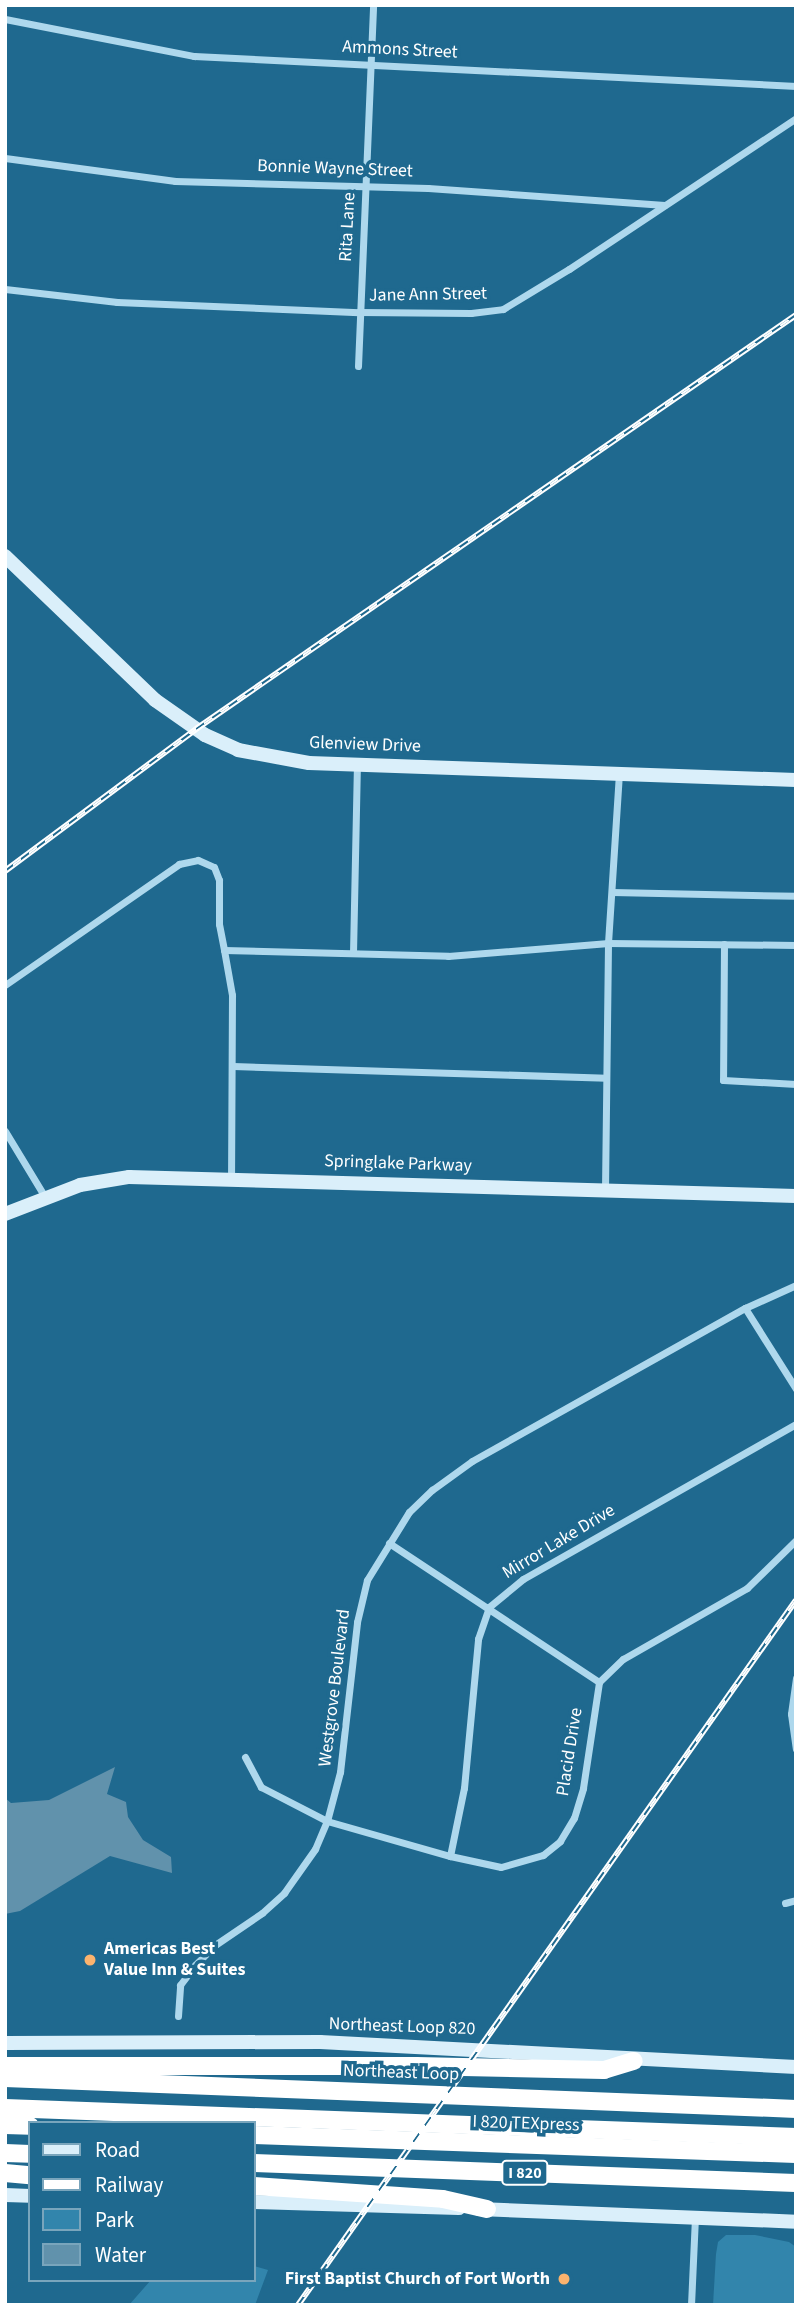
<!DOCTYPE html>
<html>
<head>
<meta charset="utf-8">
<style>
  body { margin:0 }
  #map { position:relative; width:801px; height:2310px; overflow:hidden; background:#1f698f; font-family:"Source Sans 3",sans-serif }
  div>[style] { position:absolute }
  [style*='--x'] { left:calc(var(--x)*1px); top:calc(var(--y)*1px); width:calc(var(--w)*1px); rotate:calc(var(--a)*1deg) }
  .green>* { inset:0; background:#3285ac }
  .water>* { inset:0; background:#6192ac }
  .street>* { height:7px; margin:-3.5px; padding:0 3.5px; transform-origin:3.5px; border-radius:3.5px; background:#aed8ed }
  .secondary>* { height:14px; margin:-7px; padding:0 7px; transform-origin:7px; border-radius:7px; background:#daeffa }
  .highway>* { height:18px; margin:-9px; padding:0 9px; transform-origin:9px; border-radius:9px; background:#fff }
  .rail>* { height:6px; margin-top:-3px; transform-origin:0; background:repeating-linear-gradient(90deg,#1f698f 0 10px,#fff 0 20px); box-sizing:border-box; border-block:2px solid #fff }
  .dots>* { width:19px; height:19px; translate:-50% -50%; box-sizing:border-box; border:4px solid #1f698f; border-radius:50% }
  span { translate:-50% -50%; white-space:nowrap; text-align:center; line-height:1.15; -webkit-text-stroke:7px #1f698f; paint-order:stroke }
  .shield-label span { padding:2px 5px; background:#1f698f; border:2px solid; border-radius:5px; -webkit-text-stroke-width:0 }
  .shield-label { font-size:16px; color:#fff; font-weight:700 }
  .street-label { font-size:18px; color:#fff }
  .poi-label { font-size:18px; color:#fff; font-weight:700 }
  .left { translate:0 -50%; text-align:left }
  .right { translate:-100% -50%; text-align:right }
  .frame { position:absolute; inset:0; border:7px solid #fff; pointer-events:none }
  .legend { position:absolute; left:28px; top:2121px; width:228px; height:161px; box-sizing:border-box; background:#1f698f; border:2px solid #79a5bc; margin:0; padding:9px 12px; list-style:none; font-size:21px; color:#fff }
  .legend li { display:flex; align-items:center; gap:14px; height:35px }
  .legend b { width:35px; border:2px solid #79a5bc }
</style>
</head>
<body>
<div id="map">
  <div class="green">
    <div style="clip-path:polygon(726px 2235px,755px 2235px,789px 2242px,796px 2247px,796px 2305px,713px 2305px,716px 2254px,718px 2242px)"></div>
    <div style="clip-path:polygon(254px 2266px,268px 2270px,255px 2305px,129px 2305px,151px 2280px,254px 2280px)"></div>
  </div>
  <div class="water">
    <div style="clip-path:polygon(115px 1767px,107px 1794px,126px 1802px,128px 1817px,143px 1840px,171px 1857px,172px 1873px,110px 1856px,20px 1911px,5px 1914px,5px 1798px,11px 1803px,49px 1800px)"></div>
  </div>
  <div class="street">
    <div style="--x:5;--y:19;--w:193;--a:11.1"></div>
    <div style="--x:194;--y:56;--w:603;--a:2.85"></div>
    <div style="--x:5;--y:158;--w:172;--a:7.7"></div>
    <div style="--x:175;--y:181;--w:253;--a:1.6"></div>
    <div style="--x:428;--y:188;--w:237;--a:4.1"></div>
    <div style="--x:5;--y:289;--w:113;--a:6.6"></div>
    <div style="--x:117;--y:302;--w:242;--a:2.4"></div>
    <div style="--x:359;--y:312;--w:112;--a:0.5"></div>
    <div style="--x:471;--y:313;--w:32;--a:-7"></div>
    <div style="--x:503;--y:309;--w:77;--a:-31.2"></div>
    <div style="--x:569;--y:269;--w:273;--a:-33.6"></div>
    <div style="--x:358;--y:366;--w:361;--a:-87.6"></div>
    <div style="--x:612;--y:892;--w:184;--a:1.2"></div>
    <div style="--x:724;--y:944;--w:136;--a:90.4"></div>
    <div style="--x:723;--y:1080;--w:73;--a:3.1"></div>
    <div style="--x:224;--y:950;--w:46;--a:79.9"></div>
    <div style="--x:232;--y:995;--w:183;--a:90.3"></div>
    <div style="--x:353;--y:953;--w:188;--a:-88.8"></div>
    <div style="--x:5;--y:985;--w:212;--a:-34.8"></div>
    <div style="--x:179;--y:864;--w:19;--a:-12"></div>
    <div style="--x:198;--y:860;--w:17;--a:24"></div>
    <div style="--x:214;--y:867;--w:14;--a:69"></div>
    <div style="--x:219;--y:880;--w:44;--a:90"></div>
    <div style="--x:219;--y:924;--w:26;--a:79"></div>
    <div style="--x:224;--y:950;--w:224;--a:1.5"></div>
    <div style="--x:448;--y:956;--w:161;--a:-4.6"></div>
    <div style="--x:608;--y:943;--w:188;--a:0.6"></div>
    <div style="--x:233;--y:1066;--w:373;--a:1.8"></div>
    <div style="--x:5;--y:1131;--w:77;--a:58.8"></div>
    <div style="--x:605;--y:1190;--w:247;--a:-89.3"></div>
    <div style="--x:608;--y:943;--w:169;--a:-86.3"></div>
    <div style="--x:745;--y:1308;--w:96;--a:57.8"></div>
    <div style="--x:389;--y:1543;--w:252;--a:33.5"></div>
    <div style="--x:796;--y:1678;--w:36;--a:98"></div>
    <div style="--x:791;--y:1714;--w:35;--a:82"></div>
    <div style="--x:245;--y:1757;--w:34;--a:62"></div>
    <div style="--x:261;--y:1787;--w:74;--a:27.3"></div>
    <div style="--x:327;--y:1821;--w:128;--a:15.9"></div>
    <div style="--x:450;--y:1856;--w:52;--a:12.2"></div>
    <div style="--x:501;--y:1867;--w:44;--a:-15.9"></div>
    <div style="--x:543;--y:1855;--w:22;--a:-39"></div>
    <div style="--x:560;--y:1841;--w:27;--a:-59"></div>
    <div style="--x:574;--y:1818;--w:31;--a:-73"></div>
    <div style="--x:583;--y:1788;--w:107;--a:-81.4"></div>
    <div style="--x:599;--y:1682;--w:33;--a:-44"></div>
    <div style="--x:623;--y:1659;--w:143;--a:-29.8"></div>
    <div style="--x:747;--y:1588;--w:69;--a:-44.4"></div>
    <div style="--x:450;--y:1856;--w:69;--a:-78.4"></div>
    <div style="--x:464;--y:1788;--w:150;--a:-84.6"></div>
    <div style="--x:478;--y:1639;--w:34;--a:-71"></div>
    <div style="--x:489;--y:1607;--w:44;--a:-39.5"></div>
    <div style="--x:523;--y:1579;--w:314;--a:-29.6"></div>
    <div style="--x:785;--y:1903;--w:11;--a:-15"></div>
    <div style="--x:178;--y:2016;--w:31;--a:-86"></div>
    <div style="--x:180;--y:1985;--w:25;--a:-53"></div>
    <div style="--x:195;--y:1965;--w:28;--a:-45"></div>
    <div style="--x:215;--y:1945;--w:57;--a:-34.2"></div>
    <div style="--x:262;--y:1913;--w:30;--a:-42"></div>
    <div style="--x:284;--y:1893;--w:54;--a:-54.8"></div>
    <div style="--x:315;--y:1849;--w:30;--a:-67"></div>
    <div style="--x:327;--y:1821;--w:51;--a:-75.1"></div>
    <div style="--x:340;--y:1772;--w:151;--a:-83.5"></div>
    <div style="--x:357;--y:1622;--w:43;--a:-76.6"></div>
    <div style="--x:367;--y:1580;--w:80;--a:-58.3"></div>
    <div style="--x:409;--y:1512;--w:32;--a:-44"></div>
    <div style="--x:432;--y:1490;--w:49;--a:-35.9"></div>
    <div style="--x:472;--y:1461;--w:313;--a:-29.3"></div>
    <div style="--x:745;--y:1308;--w:56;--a:-24.3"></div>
    <div style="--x:691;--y:2305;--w:87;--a:-87.4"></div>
  </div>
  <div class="secondary">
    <div style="--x:5;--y:556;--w:208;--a:43.8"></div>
    <div style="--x:155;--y:700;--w:61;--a:35"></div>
    <div style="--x:205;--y:735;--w:36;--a:24"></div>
    <div style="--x:238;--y:750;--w:72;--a:10.4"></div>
    <div style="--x:309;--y:763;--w:487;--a:2"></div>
    <div style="--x:5;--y:1214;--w:80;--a:-21.1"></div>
    <div style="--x:80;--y:1185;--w:50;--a:-9.3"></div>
    <div style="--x:129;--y:1177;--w:667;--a:1.63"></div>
    <div style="--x:5;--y:2043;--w:315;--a:-0.2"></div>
    <div style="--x:320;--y:2042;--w:477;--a:3"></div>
    <div style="--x:5;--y:2195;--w:25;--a:2"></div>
    <div style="--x:254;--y:2202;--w:205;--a:1.7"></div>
    <div style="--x:479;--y:2209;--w:317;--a:2.3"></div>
  </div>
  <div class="highway">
    <div style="--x:5;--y:2066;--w:411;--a:0"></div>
    <div style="--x:416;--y:2066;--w:188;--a:1.2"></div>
    <div style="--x:604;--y:2070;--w:31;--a:-17"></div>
    <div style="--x:5;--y:2078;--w:792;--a:2.24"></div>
    <div style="--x:5;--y:2108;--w:792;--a:2.1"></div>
    <div style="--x:5;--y:2125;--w:25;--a:2"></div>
    <div style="--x:254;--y:2135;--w:542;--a:2.01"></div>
    <div style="--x:5;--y:2153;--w:25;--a:2"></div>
    <div style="--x:254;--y:2163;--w:542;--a:2.11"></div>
    <div style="--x:5;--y:2173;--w:25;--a:5"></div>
    <div style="--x:254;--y:2186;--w:189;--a:3.9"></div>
    <div style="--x:443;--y:2199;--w:45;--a:12.8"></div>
  </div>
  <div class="rail">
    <div style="--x:5;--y:871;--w:238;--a:-36.6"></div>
    <div style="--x:196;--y:729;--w:729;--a:-34.61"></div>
    <div style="--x:298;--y:2305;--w:863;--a:-54.76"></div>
  </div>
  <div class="dots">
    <div style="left:90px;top:1960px;background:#fbb36e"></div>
    <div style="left:564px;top:2279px;background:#fbb36e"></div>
  </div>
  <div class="shield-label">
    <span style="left:525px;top:2173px">I 820</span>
  </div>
  <div class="street-label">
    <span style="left:400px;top:50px;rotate:3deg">Ammons Street</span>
    <span style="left:335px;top:169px;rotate:2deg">Bonnie Wayne Street</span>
    <span style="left:348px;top:227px;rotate:-87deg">Rita Lane</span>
    <span style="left:428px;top:295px;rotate:-1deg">Jane Ann Street</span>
    <span style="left:365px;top:745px;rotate:2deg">Glenview Drive</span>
    <span style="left:398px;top:1164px;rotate:2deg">Springlake Parkway</span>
    <span style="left:559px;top:1542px;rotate:-31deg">Mirror Lake Drive</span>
    <span style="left:335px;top:1688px;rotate:-83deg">Westgrove Boulevard</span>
    <span style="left:570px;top:1752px;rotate:-81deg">Placid Drive</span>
    <span style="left:402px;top:2027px;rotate:2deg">Northeast Loop 820</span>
    <span style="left:401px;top:2073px;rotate:2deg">Northeast Loop</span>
    <span style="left:526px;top:2124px;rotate:2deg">I 820 TEXpress</span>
  </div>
  <div class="poi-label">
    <span class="left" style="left:104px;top:1960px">Americas Best<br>Value Inn &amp; Suites</span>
    <span class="right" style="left:550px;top:2279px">First Baptist Church of Fort Worth</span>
  </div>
  <div class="frame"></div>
  <ul class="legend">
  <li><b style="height:9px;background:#daeffa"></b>Road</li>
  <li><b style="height:9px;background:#fff"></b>Railway</li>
  <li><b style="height:19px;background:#3285ac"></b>Park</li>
  <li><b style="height:19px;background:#6192ac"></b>Water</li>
  </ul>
</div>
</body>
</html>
